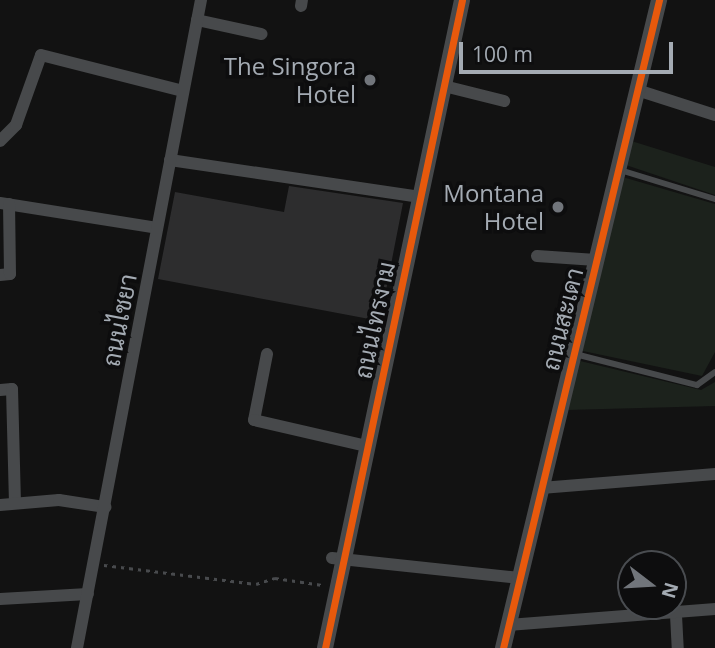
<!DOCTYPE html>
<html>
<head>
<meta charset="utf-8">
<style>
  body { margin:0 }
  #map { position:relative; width:715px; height:648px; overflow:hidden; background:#121212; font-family:"Open Sans",Sarabun,sans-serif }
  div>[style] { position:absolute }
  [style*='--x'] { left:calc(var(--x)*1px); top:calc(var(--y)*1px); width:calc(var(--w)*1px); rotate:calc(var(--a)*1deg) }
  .green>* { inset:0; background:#1c221c }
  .building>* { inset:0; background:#2d2d2e }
  .path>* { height:2.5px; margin-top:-1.25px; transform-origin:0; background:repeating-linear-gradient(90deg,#484a4d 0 3.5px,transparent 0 8.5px) }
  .service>* { height:6px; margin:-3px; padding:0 3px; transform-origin:3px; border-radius:3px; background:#47494b }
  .minor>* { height:12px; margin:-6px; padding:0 6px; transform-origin:6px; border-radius:6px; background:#47494b }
  .tertiary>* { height:16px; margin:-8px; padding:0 8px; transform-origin:8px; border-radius:8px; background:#47494b }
  .cycleway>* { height:7px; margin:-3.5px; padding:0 3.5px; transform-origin:3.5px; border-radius:3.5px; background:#e8590c }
  .dots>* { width:19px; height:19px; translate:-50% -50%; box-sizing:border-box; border:4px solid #0d0d0e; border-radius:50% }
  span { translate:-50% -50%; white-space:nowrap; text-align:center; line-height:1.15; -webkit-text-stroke:7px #0d0d0e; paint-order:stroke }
  .poi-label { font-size:24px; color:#a4abb3 }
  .right { translate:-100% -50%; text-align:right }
  .street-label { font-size:24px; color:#a4abb3 }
  .north { position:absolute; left:617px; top:550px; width:70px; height:70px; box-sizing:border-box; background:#0d0d0e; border:2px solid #494c50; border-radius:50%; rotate:107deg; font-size:19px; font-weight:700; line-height:28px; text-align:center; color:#a4abb3 }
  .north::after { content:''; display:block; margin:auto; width:24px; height:32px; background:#71757b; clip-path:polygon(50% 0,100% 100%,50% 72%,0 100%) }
  .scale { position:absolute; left:459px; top:42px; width:214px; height:32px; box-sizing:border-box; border:4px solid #a4abb3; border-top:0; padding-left:9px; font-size:21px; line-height:24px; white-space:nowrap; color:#a4abb3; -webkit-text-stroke:5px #0d0d0e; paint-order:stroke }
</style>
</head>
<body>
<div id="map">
  <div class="green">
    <div style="clip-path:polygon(625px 139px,715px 167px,715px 195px,620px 163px)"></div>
    <div style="clip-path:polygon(626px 178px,715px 204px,715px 352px,702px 376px,578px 350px,616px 180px)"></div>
    <div style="clip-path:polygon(576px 360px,701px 390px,715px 382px,715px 406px,566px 410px)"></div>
  </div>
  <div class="building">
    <div style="clip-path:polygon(289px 186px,403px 203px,380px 321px,158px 279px,175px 192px,284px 212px)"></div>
  </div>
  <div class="path">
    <div style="--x:104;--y:565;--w:153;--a:7.1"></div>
    <div style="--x:256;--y:584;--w:20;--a:-18"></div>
    <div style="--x:275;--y:578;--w:48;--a:8.5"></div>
  </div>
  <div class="service">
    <div style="--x:620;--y:170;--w:99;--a:17"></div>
    <div style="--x:575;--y:354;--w:126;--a:14.3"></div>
    <div style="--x:697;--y:385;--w:22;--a:-36"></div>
  </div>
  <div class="minor">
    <div style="--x:301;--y:6;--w:6;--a:-81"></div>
    <div style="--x:197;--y:20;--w:66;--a:12.3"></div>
    <div style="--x:444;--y:86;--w:62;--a:14"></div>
    <div style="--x:637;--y:90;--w:82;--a:17.8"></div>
    <div style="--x:0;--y:141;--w:23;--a:-45"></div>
    <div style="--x:16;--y:125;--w:74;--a:-70.3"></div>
    <div style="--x:41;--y:55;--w:146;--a:14.2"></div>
    <div style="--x:170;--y:160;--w:253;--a:8.4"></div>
    <div style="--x:0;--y:203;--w:159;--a:9"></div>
    <div style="--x:537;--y:256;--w:59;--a:3.9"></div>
    <div style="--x:0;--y:275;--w:10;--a:-6"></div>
    <div style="--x:10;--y:274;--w:70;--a:-90.8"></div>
    <div style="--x:267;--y:354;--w:67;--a:101.1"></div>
    <div style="--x:254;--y:420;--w:116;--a:13"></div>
    <div style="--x:0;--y:390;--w:12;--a:-5"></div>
    <div style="--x:12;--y:389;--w:114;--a:88.5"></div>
    <div style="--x:541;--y:488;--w:175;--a:-4.6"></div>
    <div style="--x:0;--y:505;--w:59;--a:-4.8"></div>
    <div style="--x:59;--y:500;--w:47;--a:8.7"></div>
    <div style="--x:332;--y:558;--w:189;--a:6.1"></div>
    <div style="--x:0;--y:599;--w:88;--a:-3.3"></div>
    <div style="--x:676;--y:615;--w:33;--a:87"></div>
    <div style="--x:508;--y:625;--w:208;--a:-4.4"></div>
    <div style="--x:77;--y:648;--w:660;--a:-79.17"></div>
  </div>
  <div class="tertiary">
    <div style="--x:325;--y:648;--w:662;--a:-78.06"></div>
    <div style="--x:503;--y:648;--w:667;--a:-76.46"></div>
  </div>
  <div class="cycleway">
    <div style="--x:325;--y:648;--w:662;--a:-78.06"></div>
    <div style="--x:503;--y:648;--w:667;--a:-76.46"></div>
  </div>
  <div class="dots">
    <div style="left:370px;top:80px;background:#71757b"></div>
    <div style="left:558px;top:207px;background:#71757b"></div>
  </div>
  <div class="poi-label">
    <span class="right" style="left:356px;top:80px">The Singora<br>Hotel</span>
    <span class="right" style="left:544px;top:207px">Montana<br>Hotel</span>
  </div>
  <div class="street-label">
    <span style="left:562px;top:319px;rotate:-76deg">ถนนสะเดา</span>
    <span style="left:119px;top:320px;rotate:-79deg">ถนนไชยา</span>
    <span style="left:374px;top:320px;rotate:-78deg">ถนนไทรงาม</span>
  </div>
  <div class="north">N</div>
  <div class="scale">100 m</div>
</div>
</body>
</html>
